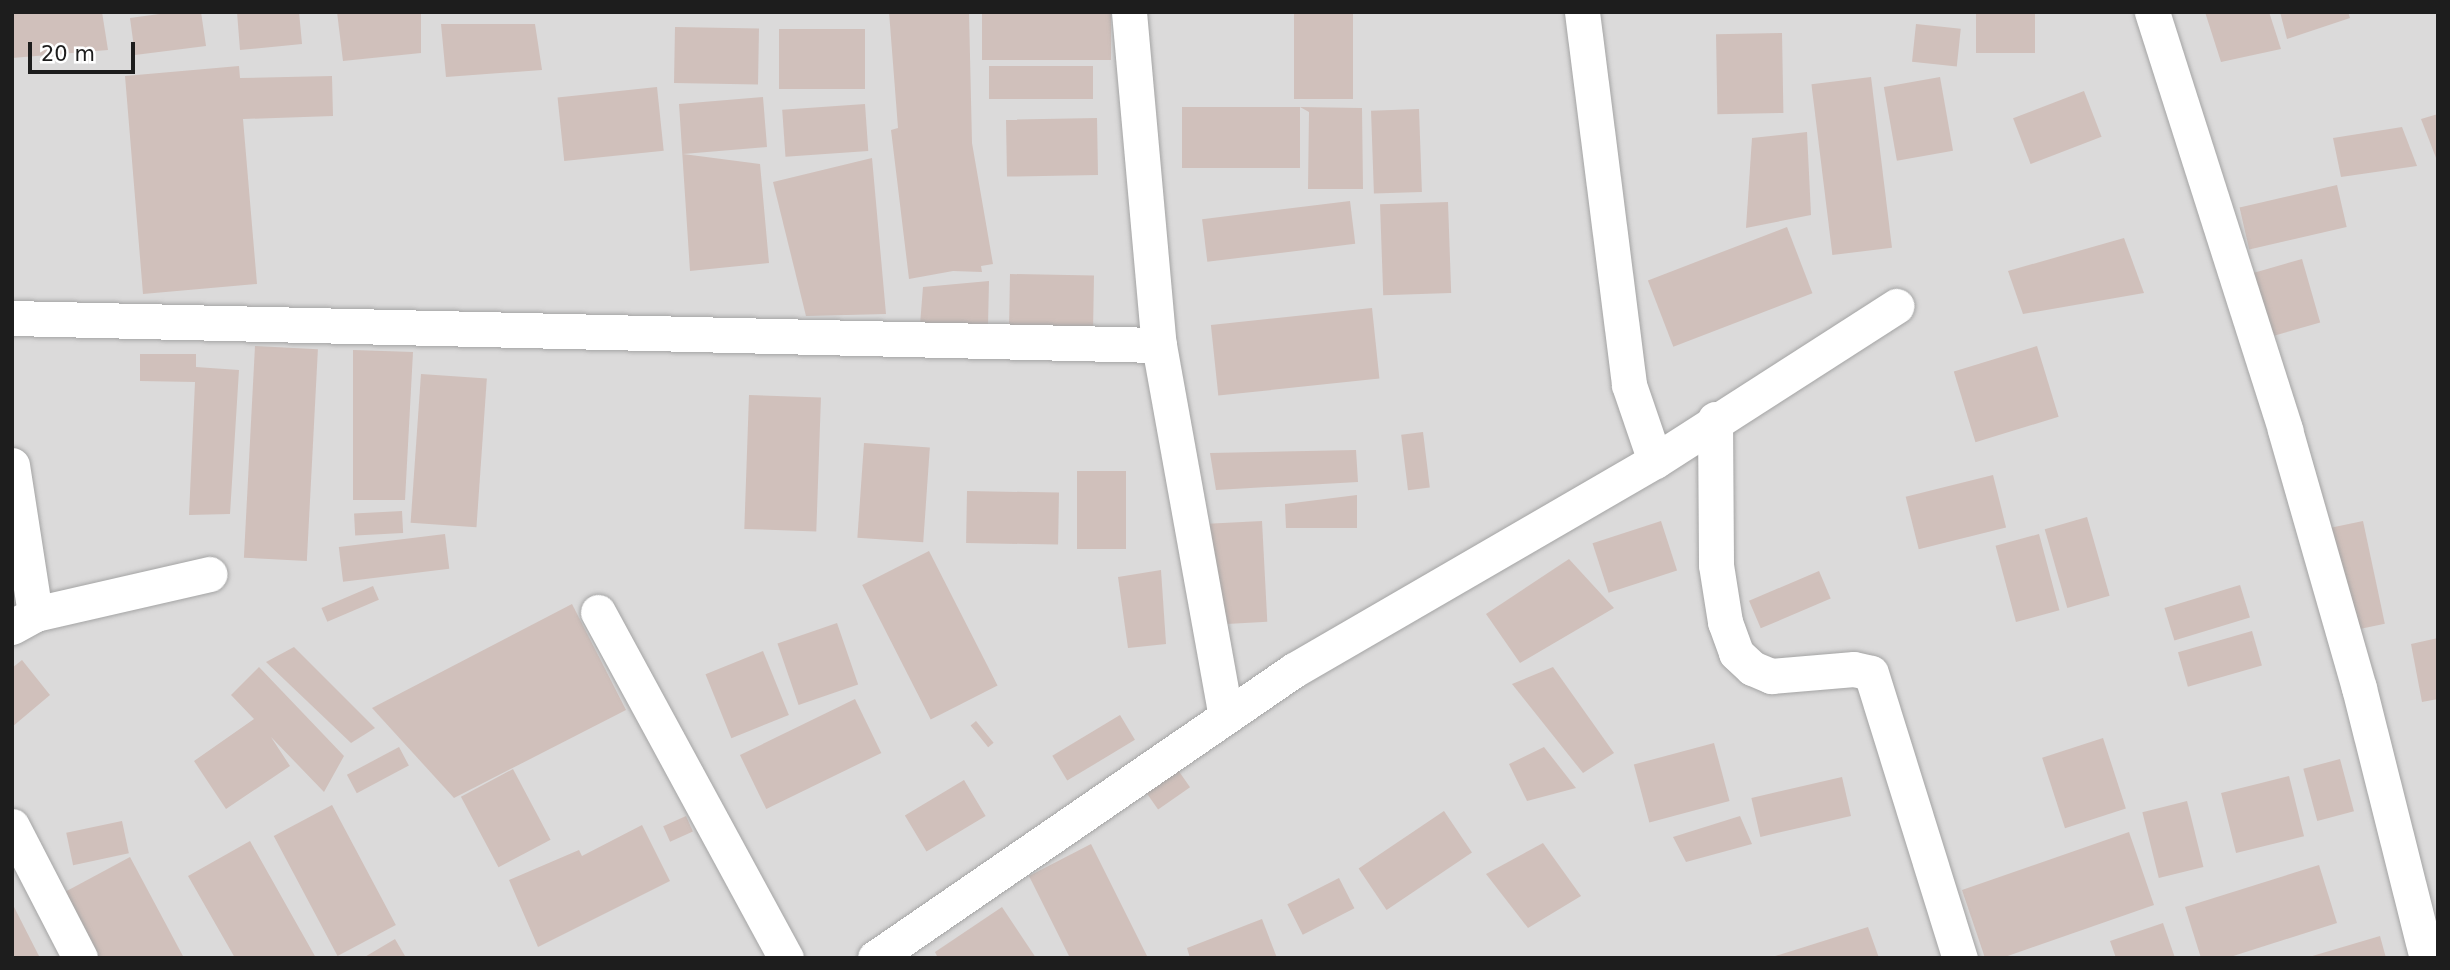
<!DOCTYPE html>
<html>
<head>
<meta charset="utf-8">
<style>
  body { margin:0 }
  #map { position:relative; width:2450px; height:970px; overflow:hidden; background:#efe8e2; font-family:"DejaVu Sans",sans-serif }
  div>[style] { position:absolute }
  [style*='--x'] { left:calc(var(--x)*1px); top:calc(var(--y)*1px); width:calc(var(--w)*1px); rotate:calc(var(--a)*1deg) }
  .residential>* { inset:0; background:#dbdada; transform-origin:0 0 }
  .building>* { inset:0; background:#d0c0bb; transform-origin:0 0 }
  .roads { filter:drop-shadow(0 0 2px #a4a4a4) drop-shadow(0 0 2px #a4a4a4) }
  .street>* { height:35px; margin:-17.5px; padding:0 17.5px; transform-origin:17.5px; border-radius:17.5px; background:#fff }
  span { translate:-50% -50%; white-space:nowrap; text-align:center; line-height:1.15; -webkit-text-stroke:5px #fff; paint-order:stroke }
  .frame { position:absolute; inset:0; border:14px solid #1d1d1d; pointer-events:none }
  .scale { position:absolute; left:28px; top:42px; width:107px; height:32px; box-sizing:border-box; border:4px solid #1d1d1d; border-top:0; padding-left:9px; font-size:21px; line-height:24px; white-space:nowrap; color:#1d1d1d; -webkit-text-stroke:5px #fff; paint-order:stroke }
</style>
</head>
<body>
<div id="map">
  <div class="residential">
    <div style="left:12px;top:12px;width:2426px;height:946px"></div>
  </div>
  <div class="building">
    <div style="clip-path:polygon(12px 12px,102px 12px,108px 50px,12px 58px)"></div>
    <div style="clip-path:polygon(174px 12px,201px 12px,206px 46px,135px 55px,130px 18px)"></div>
    <div style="clip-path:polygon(237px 12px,299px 12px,302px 44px,240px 50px)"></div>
    <div style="clip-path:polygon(337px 12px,421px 12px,421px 53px,343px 61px)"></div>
    <div style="clip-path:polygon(889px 12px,969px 12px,972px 143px,993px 264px,981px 266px,982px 272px,953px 271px,909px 279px,891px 130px,898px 128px)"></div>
    <div style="left:982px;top:12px;width:129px;height:48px"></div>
    <div style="left:1294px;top:12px;width:59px;height:87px"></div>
    <div style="left:1976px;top:12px;width:59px;height:41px"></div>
    <div style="clip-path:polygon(2205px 12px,2269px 12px,2281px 49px,2221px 62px)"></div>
    <div style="clip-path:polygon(2280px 12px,2348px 12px,2350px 18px,2287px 39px)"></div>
    <div style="clip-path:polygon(441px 24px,535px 24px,542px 70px,446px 77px)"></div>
    <div style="left:1916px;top:24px;width:45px;height:38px;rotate:6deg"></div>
    <div style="left:675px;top:27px;width:84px;height:56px;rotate:1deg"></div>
    <div style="left:779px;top:29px;width:86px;height:60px"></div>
    <div style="left:1782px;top:33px;width:80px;height:66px;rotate:89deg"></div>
    <div style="clip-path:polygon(239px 66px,240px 78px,332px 76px,333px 116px,243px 119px,257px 284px,143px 294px,125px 76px)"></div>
    <div style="left:1093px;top:66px;width:33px;height:104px;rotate:90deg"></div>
    <div style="left:1871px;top:77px;width:172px;height:60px;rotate:83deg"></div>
    <div style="left:1940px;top:77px;width:75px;height:57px;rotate:80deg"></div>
    <div style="left:657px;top:87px;width:64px;height:100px;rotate:84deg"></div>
    <div style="left:2084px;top:91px;width:49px;height:76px;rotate:69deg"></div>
    <div style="clip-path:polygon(763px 97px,767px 147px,683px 154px,760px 164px,769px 263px,690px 271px,679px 104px)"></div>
    <div style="left:865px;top:104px;width:47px;height:83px;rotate:86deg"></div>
    <div style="left:1300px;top:107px;width:61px;height:118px;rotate:90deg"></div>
    <div style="clip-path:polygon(1300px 107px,1362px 108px,1363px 189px,1308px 189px,1309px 112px)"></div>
    <div style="left:1419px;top:109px;width:83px;height:48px;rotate:88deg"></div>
    <div style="clip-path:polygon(2438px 114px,2438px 163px,2421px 119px)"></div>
    <div style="left:1097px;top:118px;width:57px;height:91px;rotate:89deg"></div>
    <div style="clip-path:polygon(2402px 127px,2417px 166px,2341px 177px,2333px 138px)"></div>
    <div style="clip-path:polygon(1807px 132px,1811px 215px,1746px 228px,1752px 138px)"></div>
    <div style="clip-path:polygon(872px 158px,886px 314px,806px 316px,773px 182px)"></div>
    <div style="left:2337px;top:185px;width:43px;height:100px;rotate:77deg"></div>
    <div style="left:1350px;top:201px;width:43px;height:149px;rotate:83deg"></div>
    <div style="left:1448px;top:202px;width:91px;height:68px;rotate:88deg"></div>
    <div style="left:1787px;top:227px;width:71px;height:149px;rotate:69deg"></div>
    <div style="clip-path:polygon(2124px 238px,2144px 293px,2023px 314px,2008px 271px)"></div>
    <div style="left:2302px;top:259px;width:66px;height:57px;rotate:74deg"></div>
    <div style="left:1010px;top:274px;width:84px;height:51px;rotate:1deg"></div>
    <div style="clip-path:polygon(989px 281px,988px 325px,920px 325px,923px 287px)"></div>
    <div style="left:1372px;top:308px;width:71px;height:162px;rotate:84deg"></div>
    <div style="left:255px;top:346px;width:63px;height:212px;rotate:3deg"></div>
    <div style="left:2037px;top:346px;width:74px;height:87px;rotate:73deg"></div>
    <div style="clip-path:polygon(353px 350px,413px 352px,405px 500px,353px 500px)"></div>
    <div style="clip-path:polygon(140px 354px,196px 354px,196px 367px,239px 370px,230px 514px,189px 515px,195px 382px,140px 381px)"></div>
    <div style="left:421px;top:374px;width:66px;height:149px;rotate:4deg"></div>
    <div style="left:749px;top:395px;width:72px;height:134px;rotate:2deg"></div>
    <div style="left:1423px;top:432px;width:56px;height:22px;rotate:83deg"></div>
    <div style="left:864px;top:443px;width:66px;height:95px;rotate:4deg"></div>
    <div style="clip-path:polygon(1356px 450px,1358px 482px,1216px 490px,1210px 453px)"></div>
    <div style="left:1126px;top:471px;width:78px;height:49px;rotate:90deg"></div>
    <div style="left:1993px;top:475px;width:54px;height:90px;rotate:76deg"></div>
    <div style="left:967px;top:491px;width:92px;height:52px;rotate:1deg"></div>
    <div style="clip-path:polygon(1357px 495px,1357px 528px,1286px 528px,1285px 504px)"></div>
    <div style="left:402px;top:511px;width:22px;height:48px;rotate:87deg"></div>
    <div style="left:2087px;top:517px;width:82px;height:44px;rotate:74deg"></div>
    <div style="left:1262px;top:521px;width:101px;height:54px;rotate:87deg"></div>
    <div style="left:1661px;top:521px;width:52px;height:72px;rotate:72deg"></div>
    <div style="left:2363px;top:521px;width:105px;height:39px;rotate:78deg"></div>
    <div style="left:445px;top:534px;width:35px;height:107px;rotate:83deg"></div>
    <div style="left:2039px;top:534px;width:79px;height:45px;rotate:75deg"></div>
    <div style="left:929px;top:551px;width:151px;height:75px;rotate:63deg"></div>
    <div style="clip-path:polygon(1569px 559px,1614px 608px,1520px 663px,1486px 614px)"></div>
    <div style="clip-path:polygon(1161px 570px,1166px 644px,1128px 648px,1118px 577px)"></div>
    <div style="left:1819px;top:571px;width:30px;height:76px;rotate:67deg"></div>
    <div style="left:2240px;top:585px;width:34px;height:79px;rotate:73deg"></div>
    <div style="left:373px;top:586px;width:15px;height:56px;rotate:67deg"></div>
    <div style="clip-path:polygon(572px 604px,626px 710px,454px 798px,372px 708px)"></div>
    <div style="left:837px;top:623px;width:65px;height:63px;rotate:71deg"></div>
    <div style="left:2252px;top:631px;width:36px;height:77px;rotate:74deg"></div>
    <div style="clip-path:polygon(2438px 638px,2438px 699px,2422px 702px,2411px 644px)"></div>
    <div style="clip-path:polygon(294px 647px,375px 728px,351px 743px,266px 662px)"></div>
    <div style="left:763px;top:651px;width:69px;height:62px;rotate:68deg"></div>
    <div style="clip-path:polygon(22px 660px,50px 695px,12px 727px,12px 668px)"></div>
    <div style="clip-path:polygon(259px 667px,344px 756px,324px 792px,271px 737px,290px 766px,226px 809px,194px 761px,254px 719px,231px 695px)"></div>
    <div style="clip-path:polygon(1553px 667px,1614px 753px,1583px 773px,1512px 684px)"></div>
    <div style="left:855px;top:699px;width:60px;height:128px;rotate:64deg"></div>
    <div style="left:1120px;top:715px;width:29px;height:79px;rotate:59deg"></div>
    <div style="left:976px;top:721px;width:28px;height:7px;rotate:51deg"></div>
    <div style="left:2103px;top:738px;width:74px;height:64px;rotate:72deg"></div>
    <div style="left:1714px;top:743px;width:60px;height:83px;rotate:75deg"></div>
    <div style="left:399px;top:747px;width:21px;height:59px;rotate:62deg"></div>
    <div style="clip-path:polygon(1544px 747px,1576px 788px,1527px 801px,1509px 764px)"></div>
    <div style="left:2340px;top:759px;width:54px;height:38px;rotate:75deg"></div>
    <div style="left:513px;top:769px;width:80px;height:59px;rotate:62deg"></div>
    <div style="left:1178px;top:770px;width:21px;height:39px;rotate:55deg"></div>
    <div style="left:2289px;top:776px;width:62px;height:70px;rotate:76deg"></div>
    <div style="left:1842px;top:777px;width:40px;height:93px;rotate:77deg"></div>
    <div style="left:964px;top:780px;width:42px;height:69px;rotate:59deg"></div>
    <div style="left:2187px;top:801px;width:68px;height:46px;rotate:76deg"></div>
    <div style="left:332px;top:805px;width:136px;height:66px;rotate:62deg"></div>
    <div style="left:1444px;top:811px;width:50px;height:103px;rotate:56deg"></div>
    <div style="left:686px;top:816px;width:17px;height:25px;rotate:66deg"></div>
    <div style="clip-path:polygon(1740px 816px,1752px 844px,1686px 862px,1673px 837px)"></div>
    <div style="left:122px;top:821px;width:33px;height:57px;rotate:78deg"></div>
    <div style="clip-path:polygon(642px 825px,670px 881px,538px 947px,509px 880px,579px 850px,582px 856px)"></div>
    <div style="clip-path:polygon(2129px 832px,2154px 905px,2002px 958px,1985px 958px,1962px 890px)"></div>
    <div style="clip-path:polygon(250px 841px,316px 958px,235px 958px,188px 876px)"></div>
    <div style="clip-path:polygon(1543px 843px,1581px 896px,1528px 928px,1486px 874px)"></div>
    <div style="clip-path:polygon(1091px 844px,1148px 958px,1070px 958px,1029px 876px)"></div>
    <div style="clip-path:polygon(130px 857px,184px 958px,97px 958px,63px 893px)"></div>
    <div style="clip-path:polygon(2319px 865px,2337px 923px,2227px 958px,2201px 958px,2185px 907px)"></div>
    <div style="left:1339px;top:878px;width:34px;height:58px;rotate:63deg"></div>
    <div style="clip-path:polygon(12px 903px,40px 958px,12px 958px)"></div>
    <div style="clip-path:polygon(1002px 907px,1036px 958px,938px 958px,935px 952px)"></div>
    <div style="clip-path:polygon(1262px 919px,1277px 958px,1190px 958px,1187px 948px)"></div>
    <div style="clip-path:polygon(2163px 923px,2175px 958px,2116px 958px,2110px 941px)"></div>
    <div style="clip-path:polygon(1868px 927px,1879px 958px,1772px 958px,1772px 957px)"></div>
    <div style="clip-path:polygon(2380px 936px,2386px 958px,2309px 958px,2309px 957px)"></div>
    <div style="clip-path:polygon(395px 939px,405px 956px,363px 958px)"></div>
  </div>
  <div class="roads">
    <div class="street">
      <div style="--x:1129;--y:12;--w:334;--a:84.9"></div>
      <div style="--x:1159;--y:345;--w:377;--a:79.8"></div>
      <div style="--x:1582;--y:12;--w:376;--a:82.8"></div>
      <div style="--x:1629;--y:385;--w:80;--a:71.1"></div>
      <div style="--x:2152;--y:12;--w:439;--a:72.3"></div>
      <div style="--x:2285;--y:430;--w:268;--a:74"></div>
      <div style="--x:2359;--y:688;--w:278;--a:75.9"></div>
      <div style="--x:12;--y:318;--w:1147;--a:1.35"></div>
      <div style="--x:1715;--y:419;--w:146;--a:89.6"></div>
      <div style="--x:1716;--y:565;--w:58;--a:81"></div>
      <div style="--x:1725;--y:622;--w:33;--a:70"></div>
      <div style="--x:1736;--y:653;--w:22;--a:43"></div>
      <div style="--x:1752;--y:668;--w:21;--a:23"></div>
      <div style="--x:1771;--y:676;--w:83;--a:-4.8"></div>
      <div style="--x:1854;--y:669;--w:17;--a:13"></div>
      <div style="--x:1871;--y:673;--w:299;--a:72.7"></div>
      <div style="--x:12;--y:465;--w:151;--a:81.2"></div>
      <div style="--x:598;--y:612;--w:394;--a:61.5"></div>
      <div style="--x:12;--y:627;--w:26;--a:-29"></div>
      <div style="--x:35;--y:614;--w:179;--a:-12.9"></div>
      <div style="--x:12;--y:826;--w:148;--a:62.7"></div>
      <div style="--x:875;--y:958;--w:508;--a:-34.5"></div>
      <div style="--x:1294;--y:670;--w:417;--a:-30.1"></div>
      <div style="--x:1655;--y:461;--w:287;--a:-32.7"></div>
    </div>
  </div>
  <div class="frame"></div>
  <div class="scale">20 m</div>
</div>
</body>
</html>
